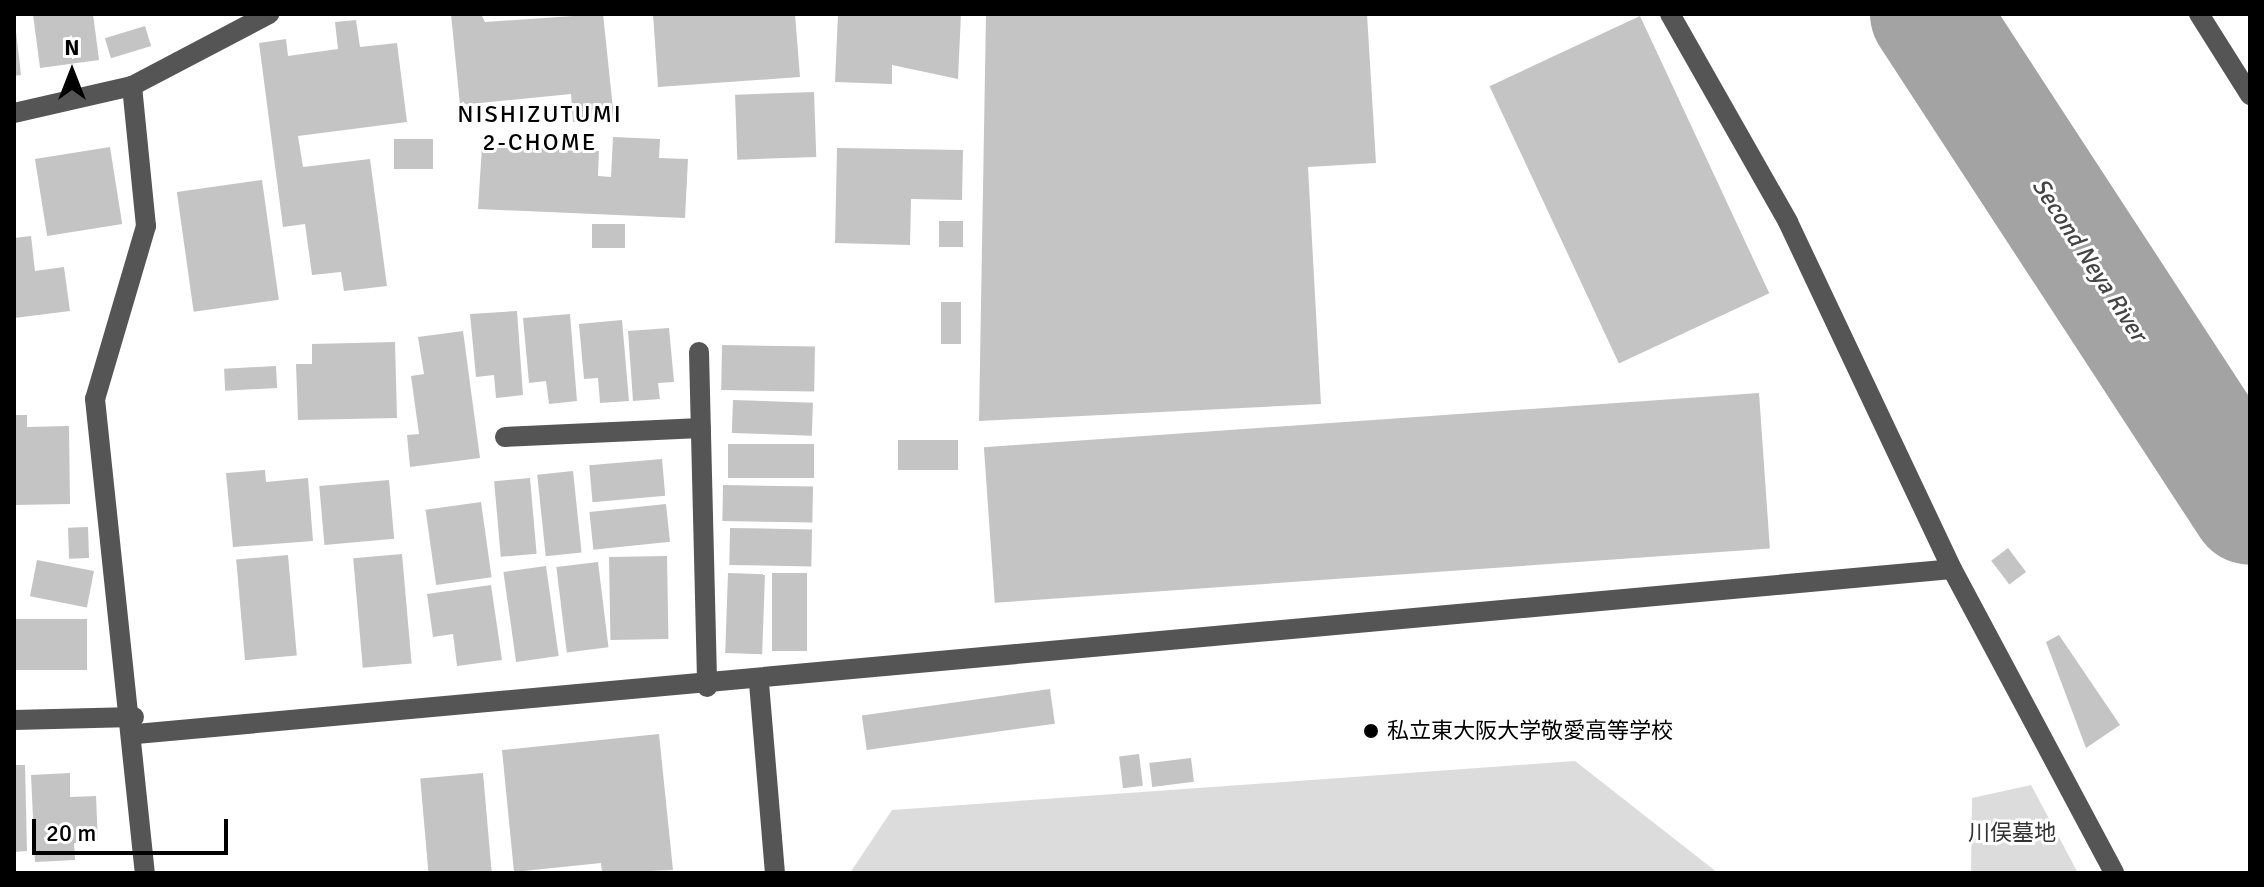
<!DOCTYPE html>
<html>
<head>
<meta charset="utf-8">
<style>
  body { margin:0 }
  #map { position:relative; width:2264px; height:887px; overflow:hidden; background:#fff; font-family:Signika,"Noto Sans JP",sans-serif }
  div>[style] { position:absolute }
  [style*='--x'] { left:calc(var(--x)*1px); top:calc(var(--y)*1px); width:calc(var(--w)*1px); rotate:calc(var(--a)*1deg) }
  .green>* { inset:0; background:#dcdcdc }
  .river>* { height:118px; margin:-59px; padding:0 59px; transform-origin:59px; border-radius:59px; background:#a3a3a3 }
  .building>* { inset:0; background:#c4c4c4; transform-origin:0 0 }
  .minor>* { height:20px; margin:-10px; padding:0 10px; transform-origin:10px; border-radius:10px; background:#555 }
  .dots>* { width:22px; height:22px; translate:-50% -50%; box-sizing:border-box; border:4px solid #fff; border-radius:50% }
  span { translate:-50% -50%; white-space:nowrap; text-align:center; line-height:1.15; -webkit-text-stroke:6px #fff; paint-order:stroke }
  .poi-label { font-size:22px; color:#000 }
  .left { translate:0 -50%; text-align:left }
  .park-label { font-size:22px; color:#333 }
  .neighbourhood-label { font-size:24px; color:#000; letter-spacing:2px }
  .water-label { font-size:24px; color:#444; font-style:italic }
  .frame { position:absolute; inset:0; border:16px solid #000; pointer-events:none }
  .north { position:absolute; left:32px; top:32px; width:80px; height:80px; -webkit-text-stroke:6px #fff; paint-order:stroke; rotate:0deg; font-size:22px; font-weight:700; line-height:32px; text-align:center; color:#000 }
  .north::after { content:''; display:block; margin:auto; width:28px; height:36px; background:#000; clip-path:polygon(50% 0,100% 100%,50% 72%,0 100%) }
  .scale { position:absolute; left:32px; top:819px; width:196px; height:36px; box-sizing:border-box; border:4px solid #000; border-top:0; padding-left:10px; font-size:24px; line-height:28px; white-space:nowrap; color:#000; -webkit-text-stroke:6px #fff; paint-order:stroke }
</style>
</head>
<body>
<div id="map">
  <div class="green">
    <div style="clip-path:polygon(1575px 761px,1718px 873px,850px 873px,892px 810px)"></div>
    <div style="clip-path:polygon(2031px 785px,2078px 873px,1971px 873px,1972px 798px)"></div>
  </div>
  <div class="river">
    <div style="--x:1929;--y:14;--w:587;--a:56.88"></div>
  </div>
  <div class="building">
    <div style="clip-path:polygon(14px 14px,21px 75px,14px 76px)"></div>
    <div style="clip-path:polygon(33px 14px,93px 14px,99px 60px,40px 68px)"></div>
    <div style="clip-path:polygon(451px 14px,481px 14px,485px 22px,603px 14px,614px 118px,573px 122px,571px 94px,460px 105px)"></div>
    <div style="clip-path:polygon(653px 14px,795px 14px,800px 77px,658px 87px)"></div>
    <div style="clip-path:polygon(838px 14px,961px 14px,958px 79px,892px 65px,892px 84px,835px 82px)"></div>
    <div style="clip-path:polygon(986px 14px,1367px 14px,1376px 163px,1308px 167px,1321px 404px,979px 421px)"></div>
    <div style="left:1640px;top:16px;width:306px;height:166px;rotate:65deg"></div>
    <div style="clip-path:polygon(356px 20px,360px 47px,397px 43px,407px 122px,298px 136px,303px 167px,370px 159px,387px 286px,344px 291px,341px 272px,312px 275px,305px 224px,283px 227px,259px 43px,286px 39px,288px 56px,338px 49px,335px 22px)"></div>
    <div style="left:145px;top:26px;width:21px;height:42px;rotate:73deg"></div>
    <div style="left:814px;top:92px;width:65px;height:79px;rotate:88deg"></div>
    <div style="clip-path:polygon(613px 137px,660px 139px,659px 158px,688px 159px,685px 218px,478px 209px,482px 146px,599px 151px,598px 176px,611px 177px)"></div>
    <div style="left:433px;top:139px;width:30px;height:39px;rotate:90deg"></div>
    <div style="left:110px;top:147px;width:78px;height:76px;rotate:81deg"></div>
    <div style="clip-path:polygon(837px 148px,963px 150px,962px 200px,911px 199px,910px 245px,835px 243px)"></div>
    <div style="left:262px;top:180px;width:121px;height:86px;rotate:82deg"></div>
    <div style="left:939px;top:221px;width:24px;height:26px"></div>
    <div style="left:592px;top:224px;width:33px;height:24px"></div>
    <div style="clip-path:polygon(31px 236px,35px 271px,64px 267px,70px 311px,14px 318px,14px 238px)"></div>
    <div style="left:941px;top:302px;width:20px;height:42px"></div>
    <div style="clip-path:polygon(517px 311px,523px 395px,496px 398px,494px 375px,476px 377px,470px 314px)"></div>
    <div style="clip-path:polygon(570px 314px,577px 401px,549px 404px,546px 381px,529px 383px,523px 318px)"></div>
    <div style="clip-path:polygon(622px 320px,629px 401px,600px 403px,598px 378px,584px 379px,579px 324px)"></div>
    <div style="clip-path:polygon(669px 328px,674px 382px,658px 383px,660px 399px,633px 401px,628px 331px)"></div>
    <div style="clip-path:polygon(463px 331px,480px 458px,410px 467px,407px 435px,419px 434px,411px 376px,424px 374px,418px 337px)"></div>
    <div style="clip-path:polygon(395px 342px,397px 418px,298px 420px,296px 364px,312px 364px,312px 344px)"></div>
    <div style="left:722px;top:345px;width:93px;height:45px;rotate:1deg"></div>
    <div style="left:276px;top:366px;width:22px;height:52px;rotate:87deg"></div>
    <div style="left:1759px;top:393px;width:156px;height:777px;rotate:86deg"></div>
    <div style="left:733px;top:400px;width:80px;height:33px;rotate:2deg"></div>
    <div style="clip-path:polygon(14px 415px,27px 415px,27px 427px,69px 426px,70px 504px,14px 505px)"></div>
    <div style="left:898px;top:440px;width:60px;height:30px"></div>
    <div style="left:728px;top:444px;width:86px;height:34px"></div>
    <div style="left:662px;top:459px;width:37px;height:73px;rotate:85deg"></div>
    <div style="clip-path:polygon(265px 470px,266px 482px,308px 478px,313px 541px,233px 547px,226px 473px)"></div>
    <div style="left:573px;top:471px;width:82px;height:36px;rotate:84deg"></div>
    <div style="left:530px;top:478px;width:76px;height:36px;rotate:85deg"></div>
    <div style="left:389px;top:480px;width:59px;height:70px;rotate:85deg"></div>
    <div style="left:723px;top:485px;width:90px;height:36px;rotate:1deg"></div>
    <div style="left:481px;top:502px;width:76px;height:56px;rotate:82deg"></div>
    <div style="left:666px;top:504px;width:38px;height:77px;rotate:84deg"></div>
    <div style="left:88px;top:527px;width:31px;height:20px;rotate:88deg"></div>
    <div style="left:730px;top:528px;width:82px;height:37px;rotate:1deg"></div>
    <div style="left:2008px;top:548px;width:30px;height:21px;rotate:53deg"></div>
    <div style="left:402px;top:554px;width:110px;height:49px;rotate:85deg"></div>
    <div style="left:288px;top:555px;width:101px;height:52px;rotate:85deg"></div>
    <div style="left:667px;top:556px;width:83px;height:58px;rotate:89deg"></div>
    <div style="left:37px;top:560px;width:58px;height:37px;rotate:11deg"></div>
    <div style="left:598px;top:562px;width:86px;height:42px;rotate:83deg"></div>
    <div style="left:546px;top:566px;width:91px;height:43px;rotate:82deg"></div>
    <div style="left:728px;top:573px;width:37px;height:80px;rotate:2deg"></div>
    <div style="left:772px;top:573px;width:35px;height:78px"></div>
    <div style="clip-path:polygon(491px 585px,502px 660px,457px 666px,453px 634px,433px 637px,427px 594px)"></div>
    <div style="left:14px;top:619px;width:73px;height:51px"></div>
    <div style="clip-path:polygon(2059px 635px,2120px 725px,2086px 748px,2046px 642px)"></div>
    <div style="left:1050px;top:689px;width:35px;height:190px;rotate:82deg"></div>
    <div style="clip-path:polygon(659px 734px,673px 870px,602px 873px,601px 863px,514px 872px,502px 750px)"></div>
    <div style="left:1139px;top:754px;width:32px;height:20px;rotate:83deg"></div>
    <div style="left:1191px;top:758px;width:24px;height:42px;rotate:83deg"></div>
    <div style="clip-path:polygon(14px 765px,25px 765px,27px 851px,14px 852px)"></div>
    <div style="clip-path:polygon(70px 773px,70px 797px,96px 796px,98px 842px,74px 843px,75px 860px,35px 862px,31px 775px)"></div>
    <div style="left:483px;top:773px;width:100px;height:63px;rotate:85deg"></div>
  </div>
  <div class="minor">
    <div style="--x:1670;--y:14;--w:239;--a:60.4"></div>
    <div style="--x:1788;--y:222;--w:384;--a:64.7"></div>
    <div style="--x:1952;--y:569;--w:344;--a:61.9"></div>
    <div style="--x:2199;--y:14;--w:96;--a:57.8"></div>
    <div style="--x:132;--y:86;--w:141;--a:84.3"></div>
    <div style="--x:146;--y:226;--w:180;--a:106.4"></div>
    <div style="--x:95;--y:399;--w:477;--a:84"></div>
    <div style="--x:14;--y:113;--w:121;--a:-12.9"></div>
    <div style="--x:132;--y:86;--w:155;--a:-27.7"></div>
    <div style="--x:699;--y:352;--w:335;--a:88.6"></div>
    <div style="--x:505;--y:437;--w:196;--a:-2.6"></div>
    <div style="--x:759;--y:683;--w:191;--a:85.2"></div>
    <div style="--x:14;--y:720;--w:120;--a:-1.4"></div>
    <div style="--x:136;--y:734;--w:1823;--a:-5.19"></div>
  </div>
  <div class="dots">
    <div style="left:1371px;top:731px;background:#000"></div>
  </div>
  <div class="poi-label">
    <span class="left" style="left:1387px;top:731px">私立東大阪大学敬愛高等学校</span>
  </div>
  <div class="park-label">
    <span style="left:2012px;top:833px">川俣墓地</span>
  </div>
  <div class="neighbourhood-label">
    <span style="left:540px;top:129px">NISHIZUTUMI<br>2-CHOME</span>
  </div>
  <div class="water-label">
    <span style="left:2089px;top:260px;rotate:57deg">Second Neya River</span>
  </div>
  <div class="frame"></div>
  <div class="north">N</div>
  <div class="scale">20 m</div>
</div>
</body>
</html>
